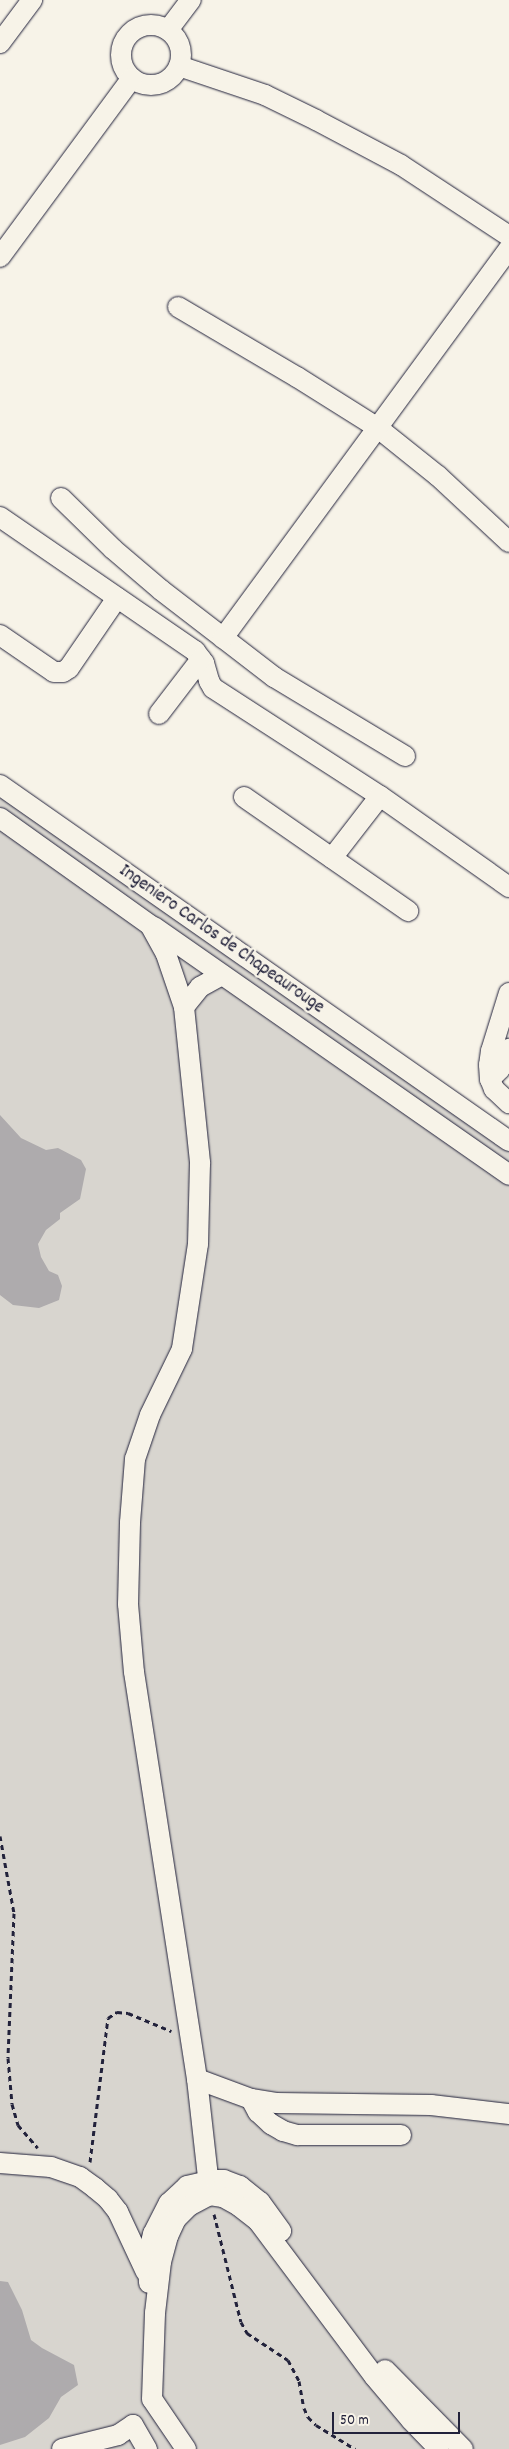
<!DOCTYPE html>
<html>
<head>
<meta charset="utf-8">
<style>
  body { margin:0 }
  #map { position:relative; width:509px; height:2449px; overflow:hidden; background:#f7f3e8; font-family:Dekko,sans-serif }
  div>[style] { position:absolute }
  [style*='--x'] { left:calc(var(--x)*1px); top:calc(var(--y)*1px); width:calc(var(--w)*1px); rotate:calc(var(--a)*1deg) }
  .green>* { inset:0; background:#d8d5cf }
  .water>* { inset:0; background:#aeabad }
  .path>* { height:3px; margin-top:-1.5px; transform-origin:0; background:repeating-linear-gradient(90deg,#22223b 0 5px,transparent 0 9px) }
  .roads { filter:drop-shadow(0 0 1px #22223b) drop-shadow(0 0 1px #22223b) }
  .minor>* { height:20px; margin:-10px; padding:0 10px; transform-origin:10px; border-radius:10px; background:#f7f3e8 }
  .minor>.ring { margin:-10px; padding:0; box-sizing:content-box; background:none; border:20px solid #f7f3e8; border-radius:50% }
  span { translate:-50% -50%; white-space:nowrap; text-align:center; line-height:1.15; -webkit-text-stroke:5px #f7f3e8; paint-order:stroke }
  .street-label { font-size:19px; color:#22223b }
  .scale { position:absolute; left:332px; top:2412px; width:128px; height:22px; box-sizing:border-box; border:2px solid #22223b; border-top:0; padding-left:6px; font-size:15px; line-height:18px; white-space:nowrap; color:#22223b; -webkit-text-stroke:4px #f7f3e8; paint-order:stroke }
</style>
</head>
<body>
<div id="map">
  <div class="green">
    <div style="clip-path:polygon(0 797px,509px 1151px,509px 2449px,0 2449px)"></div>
  </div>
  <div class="water">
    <div style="clip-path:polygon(0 1115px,21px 1138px,46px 1150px,58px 1148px,81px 1160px,86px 1169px,80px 1199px,60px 1213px,60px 1219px,46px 1230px,38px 1244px,41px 1257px,49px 1271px,58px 1275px,62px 1286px,59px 1300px,39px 1308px,13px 1305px,0 1295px)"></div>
    <div style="clip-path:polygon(0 2281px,8px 2282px,22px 2310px,31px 2340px,42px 2348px,74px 2365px,78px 2385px,61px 2397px,49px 2418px,25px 2437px,0 2445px)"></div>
  </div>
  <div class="path">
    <div style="--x:0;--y:1836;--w:78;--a:79.7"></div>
    <div style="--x:14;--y:1913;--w:145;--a:92.4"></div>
    <div style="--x:8;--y:2058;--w:46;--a:85"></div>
    <div style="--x:12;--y:2104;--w:22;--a:74"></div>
    <div style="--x:18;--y:2125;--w:30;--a:49"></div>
    <div style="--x:90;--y:2162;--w:145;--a:-82.9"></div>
    <div style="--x:108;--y:2018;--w:11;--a:-34"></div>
    <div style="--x:117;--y:2012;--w:11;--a:5"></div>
    <div style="--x:128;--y:2013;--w:47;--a:22.7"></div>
    <div style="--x:214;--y:2214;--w:111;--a:76"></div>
    <div style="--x:241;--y:2322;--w:13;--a:61"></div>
    <div style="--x:247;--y:2333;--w:49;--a:33.4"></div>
    <div style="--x:288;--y:2360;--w:24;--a:62"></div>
    <div style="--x:299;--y:2381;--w:27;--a:80"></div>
    <div style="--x:304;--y:2408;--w:10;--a:66"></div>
    <div style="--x:308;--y:2417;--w:11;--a:45"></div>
    <div style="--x:316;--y:2425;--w:46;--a:31.6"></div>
  </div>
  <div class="roads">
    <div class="minor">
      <div class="ring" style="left:121px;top:25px;width:40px;height:40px"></div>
      <div style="--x:168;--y:30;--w:38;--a:-53"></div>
      <div style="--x:0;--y:43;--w:54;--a:-53.3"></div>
      <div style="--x:179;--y:66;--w:91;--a:18.6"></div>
      <div style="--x:265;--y:95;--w:57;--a:26.1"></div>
      <div style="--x:316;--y:120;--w:96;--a:27.9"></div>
      <div style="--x:401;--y:165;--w:129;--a:33.3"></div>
      <div style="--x:0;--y:257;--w:222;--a:-53.6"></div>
      <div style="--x:178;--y:307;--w:138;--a:30.5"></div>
      <div style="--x:297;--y:377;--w:96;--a:32.2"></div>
      <div style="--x:378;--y:428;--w:77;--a:38.7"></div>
      <div style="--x:438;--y:476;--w:97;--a:42.9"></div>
      <div style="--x:61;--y:498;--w:73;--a:44.4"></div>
      <div style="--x:113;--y:549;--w:63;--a:40.5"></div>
      <div style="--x:161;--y:590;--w:143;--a:37.6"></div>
      <div style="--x:274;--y:677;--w:153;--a:31.1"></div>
      <div style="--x:0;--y:517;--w:237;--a:34.5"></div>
      <div style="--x:195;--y:651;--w:15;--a:53"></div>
      <div style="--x:204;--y:663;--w:19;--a:74"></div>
      <div style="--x:209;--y:681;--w:8;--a:60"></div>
      <div style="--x:213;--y:688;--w:199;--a:32.9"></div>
      <div style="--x:380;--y:796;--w:158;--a:35.2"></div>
      <div style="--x:0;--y:635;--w:65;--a:34.4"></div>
      <div style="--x:54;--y:672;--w:9;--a:0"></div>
      <div style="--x:63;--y:672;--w:7;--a:-34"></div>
      <div style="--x:69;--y:668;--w:85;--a:-55.6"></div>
      <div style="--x:223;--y:638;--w:483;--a:-53.7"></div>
      <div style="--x:159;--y:714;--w:69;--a:-52.6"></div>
      <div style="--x:0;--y:785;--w:621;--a:34.97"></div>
      <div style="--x:244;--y:797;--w:200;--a:34.8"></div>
      <div style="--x:0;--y:818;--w:184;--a:35.5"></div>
      <div style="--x:150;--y:925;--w:33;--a:61"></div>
      <div style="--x:166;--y:954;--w:56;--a:71.2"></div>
      <div style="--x:184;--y:1007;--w:157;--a:84.1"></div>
      <div style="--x:200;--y:1163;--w:81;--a:91.4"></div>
      <div style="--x:198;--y:1244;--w:106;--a:98.7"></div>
      <div style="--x:182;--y:1349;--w:73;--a:115.9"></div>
      <div style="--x:150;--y:1415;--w:46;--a:108.8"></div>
      <div style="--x:135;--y:1459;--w:64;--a:94.5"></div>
      <div style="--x:130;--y:1523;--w:81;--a:91.4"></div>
      <div style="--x:128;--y:1604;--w:68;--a:85"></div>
      <div style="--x:134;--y:1672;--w:412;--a:81.2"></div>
      <div style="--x:197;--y:2079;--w:117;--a:83.6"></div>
      <div style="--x:332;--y:858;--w:78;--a:-52.3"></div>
      <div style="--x:154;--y:927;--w:433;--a:34.9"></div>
      <div style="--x:509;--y:993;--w:61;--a:107.2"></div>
      <div style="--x:491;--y:1051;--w:14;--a:98"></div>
      <div style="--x:489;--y:1065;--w:14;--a:86"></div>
      <div style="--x:490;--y:1079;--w:11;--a:68"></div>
      <div style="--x:494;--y:1089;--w:21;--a:43"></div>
      <div style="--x:184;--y:1007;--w:26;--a:-51"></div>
      <div style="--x:200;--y:987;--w:25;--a:-29"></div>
      <div style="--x:490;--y:1079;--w:14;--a:-45"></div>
      <div style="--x:500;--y:1069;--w:22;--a:-66"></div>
      <div style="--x:197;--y:2079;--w:58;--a:20.3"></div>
      <div style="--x:251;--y:2099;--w:25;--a:9"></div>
      <div style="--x:276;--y:2103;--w:155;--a:0.7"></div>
      <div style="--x:431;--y:2105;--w:79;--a:6.6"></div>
      <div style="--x:251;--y:2099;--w:15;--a:62"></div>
      <div style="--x:258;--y:2112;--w:18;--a:43"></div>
      <div style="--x:271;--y:2124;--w:14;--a:30"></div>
      <div style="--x:283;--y:2131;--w:15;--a:16"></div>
      <div style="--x:297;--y:2135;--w:104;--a:0"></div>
      <div style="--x:0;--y:2163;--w:51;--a:4.5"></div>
      <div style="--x:51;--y:2167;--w:31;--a:19"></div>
      <div style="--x:80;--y:2177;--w:19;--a:36"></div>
      <div style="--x:95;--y:2188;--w:17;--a:40"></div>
      <div style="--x:108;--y:2199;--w:16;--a:52"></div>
      <div style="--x:118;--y:2212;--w:66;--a:65"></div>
      <div style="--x:149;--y:2283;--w:30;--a:-92"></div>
      <div style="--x:148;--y:2253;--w:20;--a:-75"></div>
      <div style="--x:153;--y:2234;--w:35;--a:-63"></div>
      <div style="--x:169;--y:2203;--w:25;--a:-43"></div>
      <div style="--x:187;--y:2186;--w:27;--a:-13"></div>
      <div style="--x:213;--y:2180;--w:11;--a:0"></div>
      <div style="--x:224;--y:2180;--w:17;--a:21"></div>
      <div style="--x:240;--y:2186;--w:26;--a:39"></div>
      <div style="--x:260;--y:2202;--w:36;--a:54"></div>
      <div style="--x:385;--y:2370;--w:111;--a:45.4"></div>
      <div style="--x:62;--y:2449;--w:58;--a:-14"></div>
      <div style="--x:118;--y:2435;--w:18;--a:-34"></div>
      <div style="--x:133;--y:2425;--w:28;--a:60"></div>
      <div style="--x:186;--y:2449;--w:60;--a:-124.2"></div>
      <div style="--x:152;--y:2399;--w:86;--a:-88"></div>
      <div style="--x:155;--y:2313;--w:51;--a:-83.3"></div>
      <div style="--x:161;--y:2262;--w:27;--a:-75"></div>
      <div style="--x:168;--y:2236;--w:19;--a:-65"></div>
      <div style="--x:176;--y:2219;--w:18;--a:-45"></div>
      <div style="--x:189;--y:2206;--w:24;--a:-28"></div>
      <div style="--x:210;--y:2195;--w:13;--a:9"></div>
      <div style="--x:223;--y:2197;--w:18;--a:29"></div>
      <div style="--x:239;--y:2206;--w:24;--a:38"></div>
      <div style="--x:258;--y:2221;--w:194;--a:53.2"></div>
      <div style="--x:374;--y:2376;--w:57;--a:49.9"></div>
      <div style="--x:411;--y:2420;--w:40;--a:46"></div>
    </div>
  </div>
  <div class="street-label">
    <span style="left:221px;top:940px;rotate:35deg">Ingeniero Carlos de Chapeaurouge</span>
  </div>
  <div class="scale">50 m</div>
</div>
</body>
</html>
